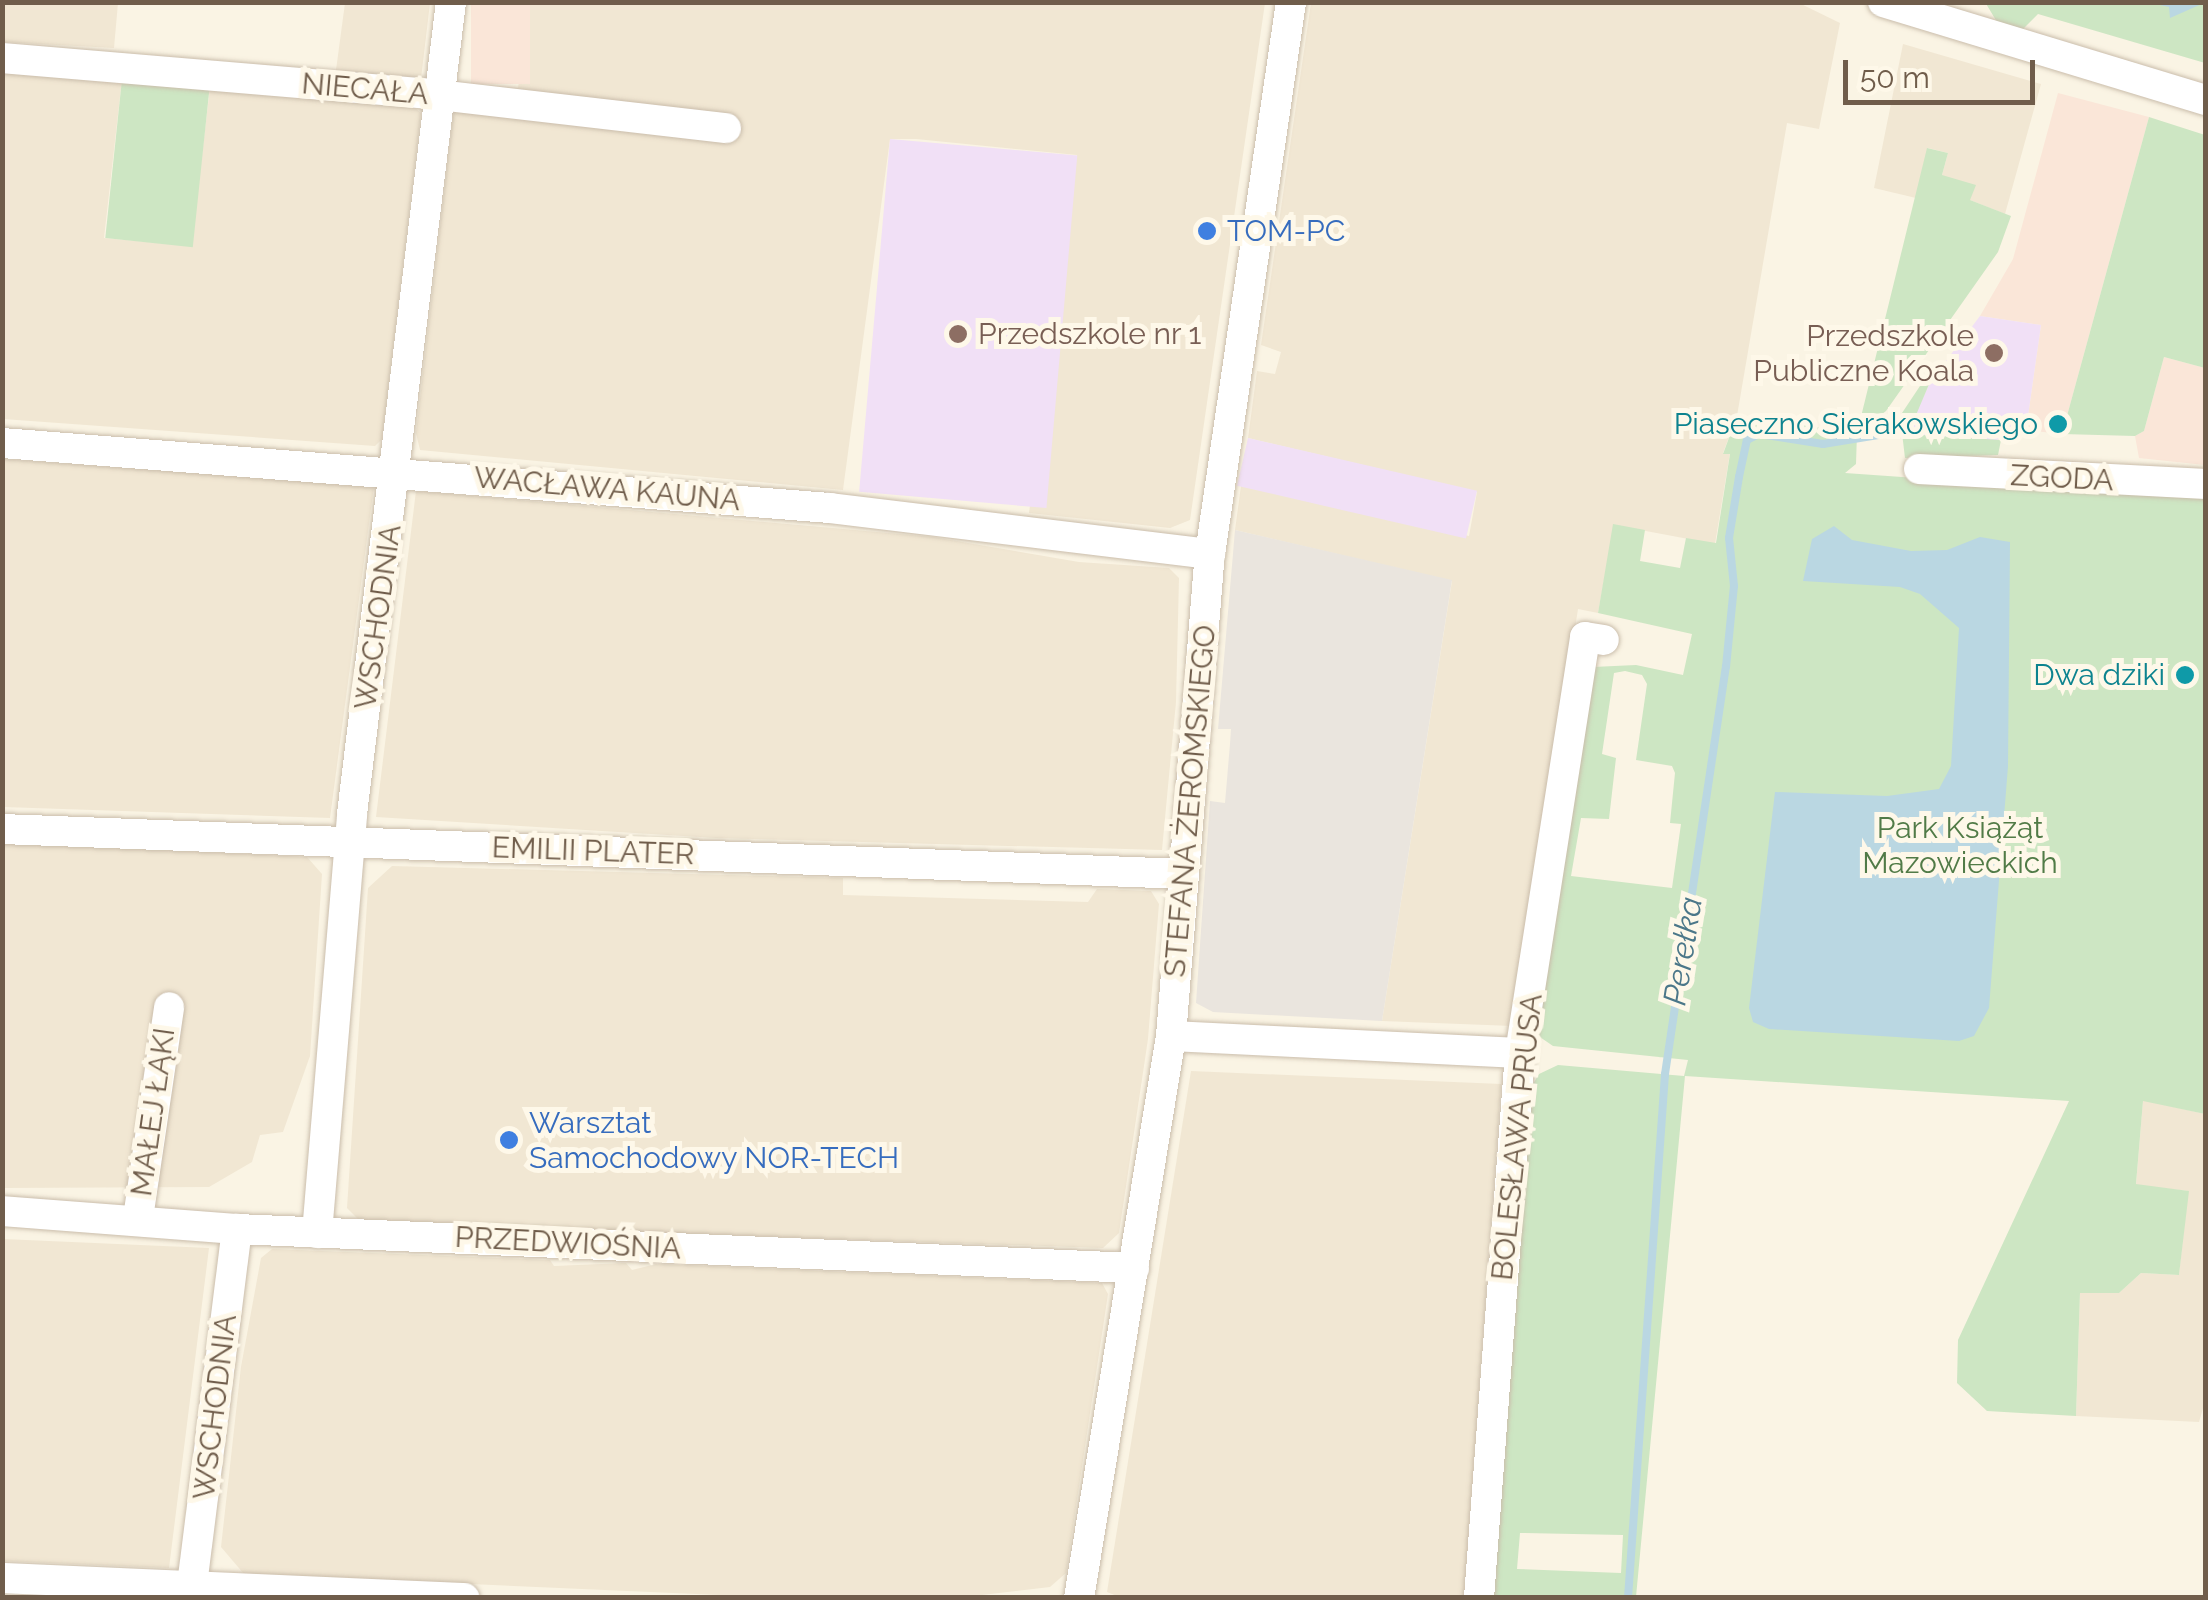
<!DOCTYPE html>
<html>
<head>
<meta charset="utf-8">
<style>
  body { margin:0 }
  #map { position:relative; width:2208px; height:1600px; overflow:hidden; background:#faf4e4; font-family:Raleway,sans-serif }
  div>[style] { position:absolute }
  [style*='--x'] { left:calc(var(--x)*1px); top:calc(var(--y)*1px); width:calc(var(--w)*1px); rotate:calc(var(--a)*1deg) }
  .residential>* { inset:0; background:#f1e7d3 }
  .commercial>* { inset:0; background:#fae6d8; transform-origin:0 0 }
  .industrial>* { inset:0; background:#eae5de }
  .education>* { inset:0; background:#f1e0f6; transform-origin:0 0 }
  .green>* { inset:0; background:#cde6c3; transform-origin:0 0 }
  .water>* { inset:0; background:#bad7e2 }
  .stream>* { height:8px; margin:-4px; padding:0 4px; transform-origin:4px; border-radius:4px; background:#bad7e2 }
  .roads { filter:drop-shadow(0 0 2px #cabdab) drop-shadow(0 0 2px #cabdab) }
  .minor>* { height:30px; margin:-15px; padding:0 15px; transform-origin:15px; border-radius:15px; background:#fff }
  .dots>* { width:28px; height:28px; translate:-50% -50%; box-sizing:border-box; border:5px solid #fef8e9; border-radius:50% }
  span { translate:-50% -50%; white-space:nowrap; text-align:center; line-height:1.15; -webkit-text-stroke:10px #fef8e9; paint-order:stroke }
  .street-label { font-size:30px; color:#705d4b }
  .shop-label { font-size:30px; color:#366cbe }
  .left { translate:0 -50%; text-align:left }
  .education-label { font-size:30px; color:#785e54 }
  .right { translate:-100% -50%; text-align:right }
  .culture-label { font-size:30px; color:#0d838f }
  .park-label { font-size:30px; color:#517b47 }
  .water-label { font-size:32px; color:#4b7789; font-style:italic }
  .frame { position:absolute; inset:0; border:5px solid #705d4b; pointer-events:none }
  .scale { position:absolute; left:1843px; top:60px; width:192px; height:45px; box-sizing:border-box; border:5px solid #705d4b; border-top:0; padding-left:12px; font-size:30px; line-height:35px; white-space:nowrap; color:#705d4b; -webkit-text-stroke:8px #fef8e9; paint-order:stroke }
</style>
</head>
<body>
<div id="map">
  <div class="residential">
    <div style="clip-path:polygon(1797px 2px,1840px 23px,1819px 129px,1787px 123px,1737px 416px,1723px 453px,1730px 453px,1715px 544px,1614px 525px,1598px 613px,1578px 609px,1513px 1026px,1382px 1021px,1452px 581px,1235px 530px,1241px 486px,1469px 536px,1477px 492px,1248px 438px,1257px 371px,1275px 374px,1281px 352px,1261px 345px,1311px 3px)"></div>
    <div style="clip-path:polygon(2px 3px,118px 3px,114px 48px,3px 42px)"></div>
    <div style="clip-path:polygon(345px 3px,430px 3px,421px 79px,336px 70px)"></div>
    <div style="clip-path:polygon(530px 3px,1265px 3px,1190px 520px,1170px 528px,1029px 513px,1077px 155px,916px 139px,890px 139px,843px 490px,420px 450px,416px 433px,453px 117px,462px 83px,518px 88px)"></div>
    <div style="clip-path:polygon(1903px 44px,2041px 84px,2005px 214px,1970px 200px,1942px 175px,1948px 153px,1928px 148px,1916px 198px,1874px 188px)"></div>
    <div style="clip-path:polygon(2px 70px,122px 79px,104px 238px,191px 246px,210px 88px,414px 107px,421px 113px,382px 439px,375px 446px,3px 419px)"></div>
    <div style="clip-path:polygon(3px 459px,374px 486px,330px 818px,3px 807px)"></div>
    <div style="clip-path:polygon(416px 491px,933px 537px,1079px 562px,1169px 568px,1179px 578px,1176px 702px,1162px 850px,716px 838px,376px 817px)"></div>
    <div style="clip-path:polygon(2px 842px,307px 857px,322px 874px,310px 1056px,283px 1132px,260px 1135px,252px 1162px,209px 1187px,3px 1188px)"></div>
    <div style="clip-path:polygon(392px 866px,843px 878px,843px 895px,1088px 902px,1097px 889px,1151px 891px,1159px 904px,1148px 1039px,1119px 1233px,1103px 1248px,362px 1223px,347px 1208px,368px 888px)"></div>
    <div style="clip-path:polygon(1191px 1071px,1501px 1084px,1464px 1597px,1122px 1598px,1107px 1592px)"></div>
    <div style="clip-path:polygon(2143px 1100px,2205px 1114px,2206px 1398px,2199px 1422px,2076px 1416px,2080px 1293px,2119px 1293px,2141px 1273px,2179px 1275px,2188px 1191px,2136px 1185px)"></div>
    <div style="clip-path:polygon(3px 1239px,209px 1248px,169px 1568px,3px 1561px)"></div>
    <div style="clip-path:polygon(272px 1249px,550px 1260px,554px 1266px,626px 1263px,632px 1270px,656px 1264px,1102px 1283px,1108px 1294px,1066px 1573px,1050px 1587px,957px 1598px,785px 1598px,244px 1574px,221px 1547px,241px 1367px,261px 1258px)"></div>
  </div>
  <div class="commercial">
    <div style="left:471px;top:3px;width:59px;height:81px"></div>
    <div style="clip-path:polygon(2058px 93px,2149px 117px,2062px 434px,2026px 430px,2041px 325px,1980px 316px,2013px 259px)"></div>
    <div style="clip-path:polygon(2164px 357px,2205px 368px,2205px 465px,2139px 458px,2135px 436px,2144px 431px)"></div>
  </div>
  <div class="industrial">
    <div style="clip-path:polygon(1235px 530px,1452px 580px,1382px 1021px,1213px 1012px,1196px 1003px,1210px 801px,1225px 803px,1230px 744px,1231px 729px,1218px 729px)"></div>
  </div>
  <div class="education">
    <div style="left:890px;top:139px;width:188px;height:354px;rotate:5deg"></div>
    <div style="clip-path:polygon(1980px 316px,2041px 325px,2026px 430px,1990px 442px,1907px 434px,1930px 382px)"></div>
    <div style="left:1248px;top:438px;width:235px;height:49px;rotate:13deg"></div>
  </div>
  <div class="green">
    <div style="clip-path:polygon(1985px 2px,2205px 3px,2205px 63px,2038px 14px,2022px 30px,1997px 22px)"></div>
    <div style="left:122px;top:79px;width:88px;height:160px;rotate:6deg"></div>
    <div style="clip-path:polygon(2149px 117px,2205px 135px,2205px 368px,2164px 357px,2144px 431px,2135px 436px,2062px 434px)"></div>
    <div style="clip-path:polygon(evenodd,1927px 148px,1948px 153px,1942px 175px,1976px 185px,1970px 200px,2011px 216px,1998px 252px,1886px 411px,1857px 433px,1856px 464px,1845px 473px,2205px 498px,2205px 1114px,2143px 1101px,2136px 1184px,2189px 1191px,2179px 1275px,2141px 1273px,2119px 1293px,2080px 1293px,2076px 1416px,1987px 1411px,1957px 1383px,1958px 1340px,2069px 1101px,1685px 1076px,1636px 1597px,1489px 1598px,1528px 1092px,1539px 1074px,1558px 1065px,1684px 1076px,1688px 1060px,1553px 1046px,1537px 1035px,1593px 667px,1636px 665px,1683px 675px,1692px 634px,1598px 613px,1613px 524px,1645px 530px,1640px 561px,1680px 568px,1686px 538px,1716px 543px,1730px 454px,1723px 454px,1737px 416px,1857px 433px,1927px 148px,1625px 671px,1642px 675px,1647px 684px,1636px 760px,1672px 766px,1675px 773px,1670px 823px,1681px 824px,1672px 888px,1571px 876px,1581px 818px,1609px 819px,1616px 758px,1602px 754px,1614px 673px,1625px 671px,1927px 148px,1520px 1533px,1623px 1535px,1621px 1573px,1517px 1569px,1520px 1533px)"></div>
    <div style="clip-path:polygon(1924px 380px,1930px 382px,1908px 434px,2001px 440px,1998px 455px,1905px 458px,1900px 416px)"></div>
  </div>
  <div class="water">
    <div style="clip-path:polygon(2151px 3px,2204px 2px,2204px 3px,2170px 18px,2169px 7px)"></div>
    <div style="clip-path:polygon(1834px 526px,1852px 540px,1911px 551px,1947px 550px,1980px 537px,2010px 542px,2008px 766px,1989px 1008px,1974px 1036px,1959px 1041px,1769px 1029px,1753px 1022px,1749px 1008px,1775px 792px,1887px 796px,1939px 789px,1951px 766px,1959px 628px,1920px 594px,1900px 587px,1803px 581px,1812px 539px)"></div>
  </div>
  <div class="stream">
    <div style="--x:1628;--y:1598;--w:525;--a:-85.96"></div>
    <div style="--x:1665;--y:1074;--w:412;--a:-81.5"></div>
    <div style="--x:1726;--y:667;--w:81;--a:-84.4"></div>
    <div style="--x:1734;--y:586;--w:48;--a:-95.9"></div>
    <div style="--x:1729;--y:538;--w:62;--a:-80.7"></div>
    <div style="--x:1739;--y:477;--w:38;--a:-78"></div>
    <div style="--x:1747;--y:440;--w:13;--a:-27"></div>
    <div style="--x:1759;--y:434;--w:65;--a:8.9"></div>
    <div style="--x:1823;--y:444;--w:56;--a:-9.3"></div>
  </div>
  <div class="roads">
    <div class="minor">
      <div style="--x:1883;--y:2;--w:338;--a:16.9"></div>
      <div style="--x:2;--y:58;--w:421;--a:4.8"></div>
      <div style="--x:422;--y:93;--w:306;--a:6.6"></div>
      <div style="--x:2;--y:443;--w:830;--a:4.49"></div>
      <div style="--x:829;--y:508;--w:384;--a:6.9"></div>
      <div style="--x:1919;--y:469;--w:287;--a:3"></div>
      <div style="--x:2;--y:829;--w:1183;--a:2.18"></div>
      <div style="--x:1171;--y:1036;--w:349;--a:2.8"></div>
      <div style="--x:2;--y:1211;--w:236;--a:4.4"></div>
      <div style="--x:237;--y:1229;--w:898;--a:2.49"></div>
      <div style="--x:138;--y:1218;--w:213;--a:-81.6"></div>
      <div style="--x:317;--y:1233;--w:420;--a:-85.2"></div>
      <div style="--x:352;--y:814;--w:818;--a:-83.05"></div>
      <div style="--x:2;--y:1578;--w:463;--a:2.5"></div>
      <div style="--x:192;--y:1585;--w:359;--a:-82.8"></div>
      <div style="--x:1079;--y:1598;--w:569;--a:-80.7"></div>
      <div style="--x:1171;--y:1036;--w:484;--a:-85.4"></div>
      <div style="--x:1210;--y:554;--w:558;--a:-81.65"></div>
      <div style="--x:1479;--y:1598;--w:547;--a:-85.7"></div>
      <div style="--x:1520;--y:1053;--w:421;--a:-81.1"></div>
      <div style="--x:1585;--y:637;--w:19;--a:9"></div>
    </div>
  </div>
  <div class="dots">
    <div style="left:1207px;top:231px;background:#3f7fe0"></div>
    <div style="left:958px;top:334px;background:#8d6e63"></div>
    <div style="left:1994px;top:353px;background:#8d6e63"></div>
    <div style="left:2058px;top:424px;background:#0f9aa8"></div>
    <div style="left:2185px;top:675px;background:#0f9aa8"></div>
    <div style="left:509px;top:1140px;background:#3f7fe0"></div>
  </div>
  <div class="street-label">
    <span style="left:365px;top:89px;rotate:5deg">NIECAŁA</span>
    <span style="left:2062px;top:478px;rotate:3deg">ZGODA</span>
    <span style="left:607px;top:489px;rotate:5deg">WACŁAWA KAUNA</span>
    <span style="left:378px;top:617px;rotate:-82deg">WSCHODNIA</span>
    <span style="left:1190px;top:801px;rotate:-85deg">STEFANA ŻEROMSKIEGO</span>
    <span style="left:593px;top:851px;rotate:2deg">EMILII PLATER</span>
    <span style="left:153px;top:1112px;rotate:-82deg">MAŁEJ ŁĄKI</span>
    <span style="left:1517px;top:1137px;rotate:-84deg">BOLESŁAWA PRUSA</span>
    <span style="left:568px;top:1243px;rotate:3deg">PRZEDWIOŚNIA</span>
    <span style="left:215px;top:1407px;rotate:-83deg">WSCHODNIA</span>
  </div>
  <div class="shop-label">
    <span class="left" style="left:1227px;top:231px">TOM-PC</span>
    <span class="left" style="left:529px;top:1140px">Warsztat<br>Samochodowy NOR-TECH</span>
  </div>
  <div class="education-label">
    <span class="left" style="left:978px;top:334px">Przedszkole nr 1</span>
    <span class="right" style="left:1974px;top:353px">Przedszkole<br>Publiczne Koala</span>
  </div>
  <div class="culture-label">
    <span class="right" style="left:2038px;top:424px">Piaseczno Sierakowskiego</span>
    <span class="right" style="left:2165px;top:675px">Dwa dziki</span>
  </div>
  <div class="park-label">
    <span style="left:1960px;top:845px">Park Książąt<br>Mazowieckich</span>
  </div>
  <div class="water-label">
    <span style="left:1683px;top:951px;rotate:-81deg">Perełka</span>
  </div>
  <div class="frame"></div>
  <div class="scale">50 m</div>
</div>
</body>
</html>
